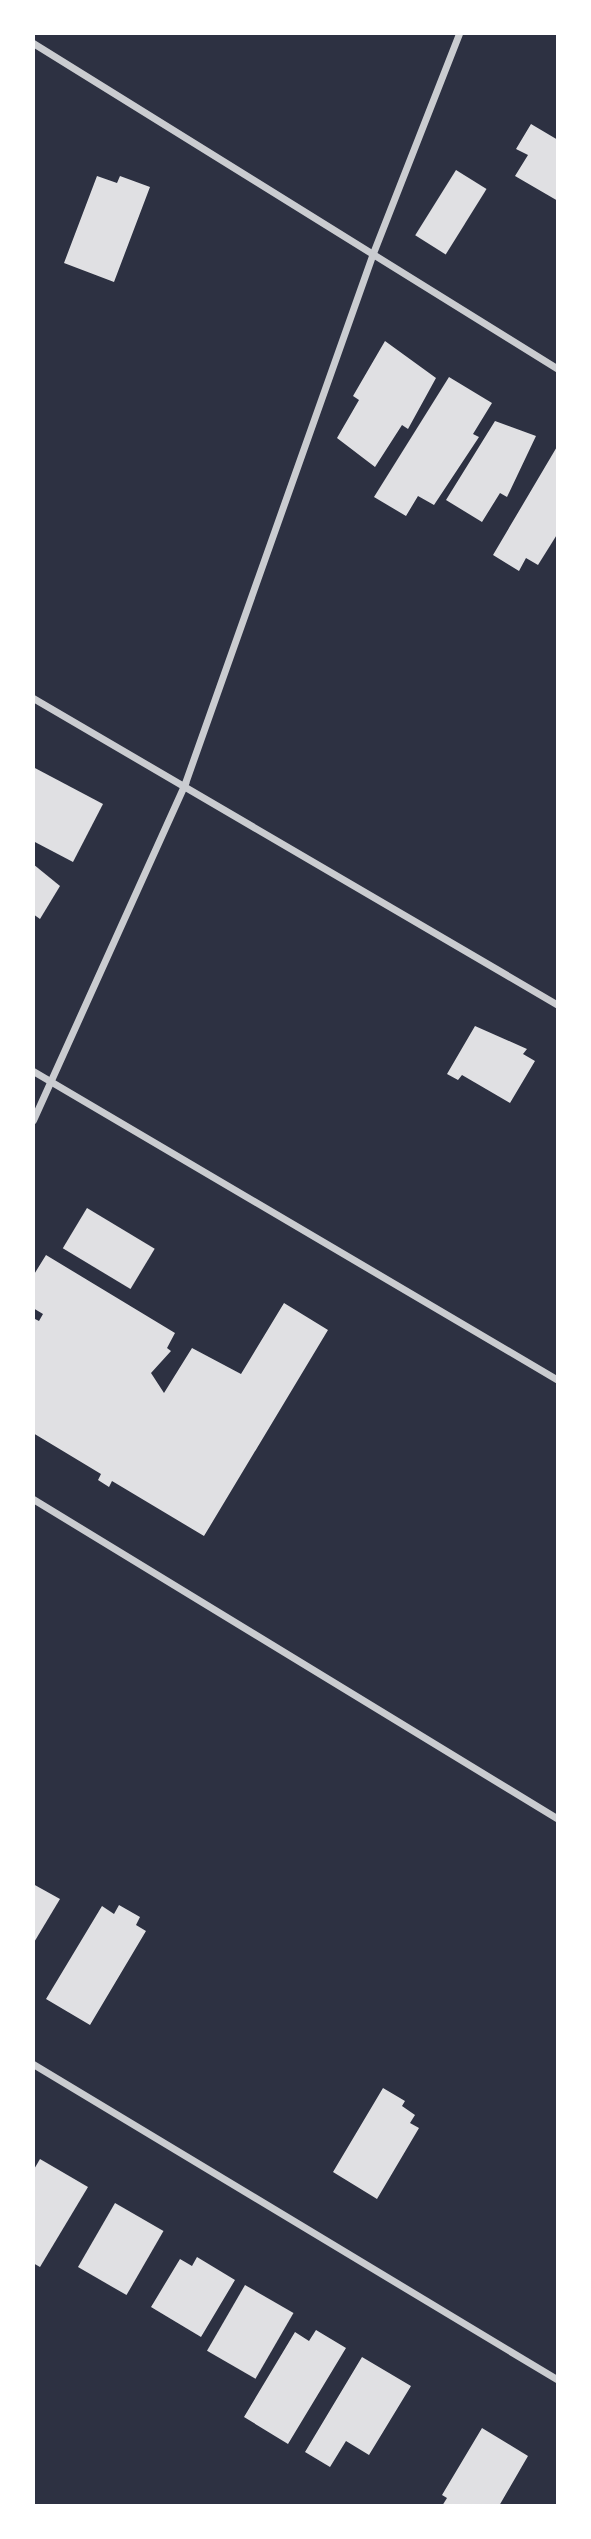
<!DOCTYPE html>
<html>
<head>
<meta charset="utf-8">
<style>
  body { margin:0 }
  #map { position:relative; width:591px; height:2539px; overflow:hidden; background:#2d3142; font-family:"PT Sans",sans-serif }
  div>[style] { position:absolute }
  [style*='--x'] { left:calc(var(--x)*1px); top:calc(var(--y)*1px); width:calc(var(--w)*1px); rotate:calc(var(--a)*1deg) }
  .building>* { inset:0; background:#e0e0e3; transform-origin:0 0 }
  .minor>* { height:7px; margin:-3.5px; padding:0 3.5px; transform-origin:3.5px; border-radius:3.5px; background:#caccd0 }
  span { translate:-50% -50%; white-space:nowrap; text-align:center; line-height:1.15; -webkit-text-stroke:5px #fff; paint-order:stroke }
  .frame { position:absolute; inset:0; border:35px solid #fff; pointer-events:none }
</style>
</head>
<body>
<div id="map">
  <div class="building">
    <div style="clip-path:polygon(531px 124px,558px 140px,558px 201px,515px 176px,528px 155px,516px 149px)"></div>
    <div style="left:456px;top:170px;width:36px;height:77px;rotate:32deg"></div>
    <div style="clip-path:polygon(97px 176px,117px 183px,120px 176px,150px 187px,114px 282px,64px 263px)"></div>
    <div style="clip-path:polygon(385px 341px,436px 378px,408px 429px,402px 425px,375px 467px,337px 438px,359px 400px,353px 396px)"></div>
    <div style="clip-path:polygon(449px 377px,492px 403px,473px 434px,479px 437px,434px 505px,418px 496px,406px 516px,374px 497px)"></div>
    <div style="clip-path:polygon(495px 421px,536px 436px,507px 497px,500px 493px,482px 522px,446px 500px)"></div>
    <div style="clip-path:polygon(558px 445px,558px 533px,538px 565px,526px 558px,519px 571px,493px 555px)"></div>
    <div style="clip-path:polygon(33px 767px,103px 804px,73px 862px,33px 841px)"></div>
    <div style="clip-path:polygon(33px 864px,60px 886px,40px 919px,33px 914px)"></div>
    <div style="clip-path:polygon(475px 1026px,527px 1049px,523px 1054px,535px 1061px,510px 1103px,462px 1075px,458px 1080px,447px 1074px)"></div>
    <div style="left:87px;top:1208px;width:79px;height:47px;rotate:31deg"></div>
    <div style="clip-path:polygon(46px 1255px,175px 1333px,167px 1348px,171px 1351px,151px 1373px,164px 1393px,192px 1348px,241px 1374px,284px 1303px,328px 1330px,204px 1536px,112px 1481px,109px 1487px,98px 1480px,101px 1474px,33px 1433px,33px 1318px,39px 1321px,43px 1314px,33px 1308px,33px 1276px)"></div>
    <div style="clip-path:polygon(33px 1884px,60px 1899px,33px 1944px)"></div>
    <div style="clip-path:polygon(119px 1905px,140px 1917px,136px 1925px,146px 1931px,90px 2025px,46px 1999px,102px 1906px,114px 1914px)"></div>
    <div style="clip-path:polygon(383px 2088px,405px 2101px,402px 2106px,415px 2115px,410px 2123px,419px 2128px,377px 2199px,333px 2172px)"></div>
    <div style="clip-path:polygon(40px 2159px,88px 2187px,40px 2267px,33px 2263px,33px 2171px)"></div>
    <div style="left:115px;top:2203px;width:56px;height:74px;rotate:30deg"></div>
    <div style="clip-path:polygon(197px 2257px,235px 2280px,201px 2337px,151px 2307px,180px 2259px,192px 2266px)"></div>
    <div style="left:245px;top:2285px;width:56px;height:76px;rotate:30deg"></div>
    <div style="clip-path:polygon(316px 2330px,346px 2348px,288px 2444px,244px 2417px,295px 2332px,309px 2341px)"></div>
    <div style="clip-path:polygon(362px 2357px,411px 2386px,369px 2455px,346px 2441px,330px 2467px,305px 2452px)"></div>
    <div style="clip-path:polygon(482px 2428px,528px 2456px,499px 2506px,442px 2506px,447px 2498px,442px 2495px)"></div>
  </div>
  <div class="minor">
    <div style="--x:33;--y:43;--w:618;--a:31.84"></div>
    <div style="--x:33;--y:698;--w:608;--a:30.32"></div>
    <div style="--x:33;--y:1071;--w:609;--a:30.48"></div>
    <div style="--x:33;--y:1120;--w:370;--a:-65.7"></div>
    <div style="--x:185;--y:783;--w:562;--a:-70.47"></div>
    <div style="--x:373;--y:253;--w:236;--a:-68.6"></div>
    <div style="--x:33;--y:1499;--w:615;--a:31.36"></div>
    <div style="--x:33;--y:2064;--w:613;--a:31.04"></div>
  </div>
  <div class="frame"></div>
</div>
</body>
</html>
